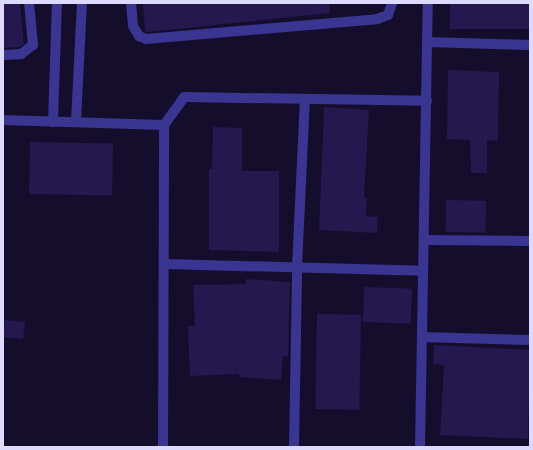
<!DOCTYPE html>
<html>
<head>
<meta charset="utf-8">
<style>
  body { margin:0 }
  #map { position:relative; width:533px; height:450px; overflow:hidden; background:#140e2c; font-family:Commissioner,sans-serif }
  div>[style] { position:absolute }
  [style*='--x'] { left:calc(var(--x)*1px); top:calc(var(--y)*1px); width:calc(var(--w)*1px); rotate:calc(var(--a)*1deg) }
  .building>* { inset:0; background:#24184f; transform-origin:0 0 }
  .minor>* { height:10px; margin:-5px; padding:0 5px; transform-origin:5px; border-radius:5px; background:#393590 }
  span { translate:-50% -50%; white-space:nowrap; text-align:center; line-height:1.15; -webkit-text-stroke:3.5px #140e2c; paint-order:stroke }
  .frame { position:absolute; inset:0; border:4px solid #dedaff; pointer-events:none }
</style>
</head>
<body>
<div id="map">
  <div class="building">
    <div style="clip-path:polygon(3px 3px,20px 3px,24px 44px,20px 47px,3px 48px)"></div>
    <div style="clip-path:polygon(143px 3px,329px 3px,330px 13px,147px 32px,145px 31px)"></div>
    <div style="left:450px;top:3px;width:80px;height:26px"></div>
    <div style="clip-path:polygon(448px 70px,499px 72px,498px 141px,487px 140px,487px 173px,471px 173px,470px 140px,447px 139px)"></div>
    <div style="clip-path:polygon(324px 107px,369px 110px,364px 198px,367px 198px,366px 216px,378px 217px,377px 233px,319px 230px)"></div>
    <div style="clip-path:polygon(213px 127px,242px 128px,242px 171px,279px 171px,279px 252px,209px 250px,209px 169px,212px 169px)"></div>
    <div style="left:30px;top:142px;width:83px;height:52px;rotate:1deg"></div>
    <div style="left:446px;top:200px;width:40px;height:32px;rotate:1deg"></div>
    <div style="clip-path:polygon(246px 279px,290px 282px,288px 357px,283px 356px,281px 380px,239px 377px,239px 374px,190px 376px,188px 326px,195px 326px,193px 285px,246px 284px)"></div>
    <div style="left:364px;top:287px;width:48px;height:35px;rotate:2deg"></div>
    <div style="left:317px;top:314px;width:44px;height:95px;rotate:1deg"></div>
    <div style="left:5px;top:320px;width:20px;height:17px;rotate:6deg"></div>
    <div style="clip-path:polygon(434px 345px,530px 350px,528px 439px,440px 435px,444px 365px,433px 364px)"></div>
  </div>
  <div class="minor">
    <div style="--x:131;--y:3;--w:23;--a:85"></div>
    <div style="--x:133;--y:26;--w:12;--a:59"></div>
    <div style="--x:139;--y:36;--w:8;--a:23"></div>
    <div style="--x:146;--y:39;--w:232;--a:-4.9"></div>
    <div style="--x:377;--y:19;--w:12;--a:-20"></div>
    <div style="--x:388;--y:15;--w:13;--a:-72"></div>
    <div style="--x:428;--y:42;--w:102;--a:1.7"></div>
    <div style="--x:3;--y:55;--w:18;--a:-3"></div>
    <div style="--x:21;--y:54;--w:15;--a:-37"></div>
    <div style="--x:33;--y:45;--w:42;--a:-95.4"></div>
    <div style="--x:3;--y:120;--w:161;--a:1.8"></div>
    <div style="--x:164;--y:125;--w:34;--a:-54"></div>
    <div style="--x:184;--y:97;--w:243;--a:0.9"></div>
    <div style="--x:76;--y:121;--w:118;--a:-87.1"></div>
    <div style="--x:53;--y:122;--w:119;--a:-88.1"></div>
    <div style="--x:424;--y:240;--w:106;--a:0.5"></div>
    <div style="--x:164;--y:264;--w:259;--a:1.5"></div>
    <div style="--x:422;--y:337;--w:108;--a:1.6"></div>
    <div style="--x:163;--y:447;--w:322;--a:-89.8"></div>
    <div style="--x:294;--y:447;--w:180;--a:-89"></div>
    <div style="--x:297;--y:267;--w:168;--a:-87.3"></div>
    <div style="--x:420;--y:447;--w:444;--a:-89"></div>
  </div>
  <div class="frame"></div>
</div>
</body>
</html>
